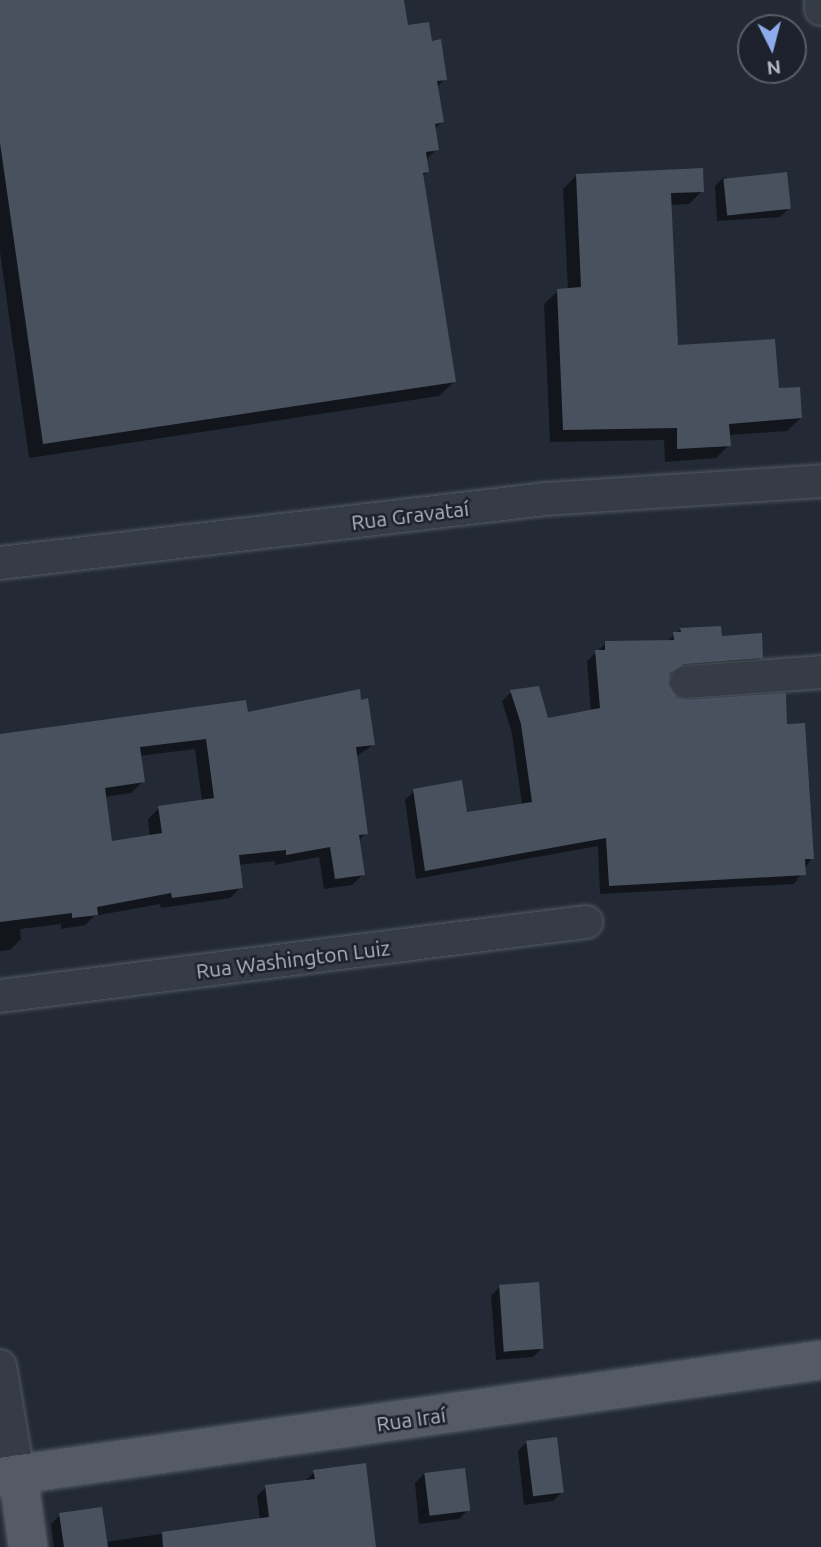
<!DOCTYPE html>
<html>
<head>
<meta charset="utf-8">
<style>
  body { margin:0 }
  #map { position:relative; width:821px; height:1547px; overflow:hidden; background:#232a35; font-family:Ubuntu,sans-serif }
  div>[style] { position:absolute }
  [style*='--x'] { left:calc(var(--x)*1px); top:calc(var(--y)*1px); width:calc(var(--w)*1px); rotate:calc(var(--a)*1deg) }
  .shadow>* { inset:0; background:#0007 }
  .building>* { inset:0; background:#49515f; transform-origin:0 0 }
  .roads { filter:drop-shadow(0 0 2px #545a64) drop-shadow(0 0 2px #545a64) }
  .minor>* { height:32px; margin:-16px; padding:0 16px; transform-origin:16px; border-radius:16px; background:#363c46 }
  .major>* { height:38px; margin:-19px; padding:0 19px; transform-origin:19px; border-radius:19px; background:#545b66 }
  span { translate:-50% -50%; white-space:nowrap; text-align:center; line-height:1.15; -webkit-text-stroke:5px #1c212b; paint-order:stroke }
  .street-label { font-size:21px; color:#b1b7c3 }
  .north { position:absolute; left:737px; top:14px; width:70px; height:70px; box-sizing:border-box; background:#1c212b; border:2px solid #585d68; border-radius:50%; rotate:174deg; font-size:19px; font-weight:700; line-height:28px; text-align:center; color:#b1b7c3 }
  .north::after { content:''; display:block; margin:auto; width:24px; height:32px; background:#8eaceb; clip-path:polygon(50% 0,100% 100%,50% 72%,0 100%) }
</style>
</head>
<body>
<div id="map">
  <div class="shadow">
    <div style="clip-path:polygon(0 0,403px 0,407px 27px,430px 43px,445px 79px,437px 87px,442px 122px,434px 129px,437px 149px,425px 161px,427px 172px,422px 177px,454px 382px,439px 396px,29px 458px,0 252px)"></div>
    <div style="clip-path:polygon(576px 176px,702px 191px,689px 204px,670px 205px,677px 346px,778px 390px,801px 418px,787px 431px,728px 435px,729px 445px,716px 458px,665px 462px,664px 440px,550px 442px,544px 304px,558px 291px,568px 290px,563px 189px)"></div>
    <div style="clip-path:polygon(724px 177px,790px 208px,780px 217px,717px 221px,715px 186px)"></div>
    <div style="clip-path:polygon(681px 629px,721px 638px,761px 657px,752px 667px,673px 672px,666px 684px,676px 700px,785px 726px,812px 858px,794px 884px,600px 894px,598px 846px,416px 879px,405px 800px,414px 791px,465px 814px,522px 805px,512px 733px,502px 701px,511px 692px,547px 720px,591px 712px,587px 661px,606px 643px,666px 642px)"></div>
    <div style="clip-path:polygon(evenodd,246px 714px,373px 745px,355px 757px,366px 833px,358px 841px,363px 874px,352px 885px,324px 889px,319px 857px,275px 865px,275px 861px,238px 865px,241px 887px,230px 898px,161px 908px,160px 904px,94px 916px,85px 925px,61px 929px,61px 924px,20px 929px,21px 939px,10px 950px,0 951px,0 736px,246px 714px,195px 749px,202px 801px,159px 808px,148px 819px,150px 837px,110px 843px,104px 797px,131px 793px,143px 781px,139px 756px,195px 749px)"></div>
    <div style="clip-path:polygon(500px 1286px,542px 1348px,533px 1357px,496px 1360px,491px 1296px)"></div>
    <div style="clip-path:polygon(527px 1442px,562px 1492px,553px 1501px,524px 1505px,518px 1451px)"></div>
    <div style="clip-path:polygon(314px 1472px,374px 1547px,54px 1547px,51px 1524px,60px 1515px,105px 1542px,260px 1520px,257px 1496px,266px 1487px,305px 1481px)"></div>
    <div style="clip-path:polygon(424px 1474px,468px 1510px,459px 1519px,419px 1524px,415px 1483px)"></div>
  </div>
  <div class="building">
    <div style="clip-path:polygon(0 0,404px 0,408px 25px,429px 22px,432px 41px,441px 39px,447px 80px,437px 81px,444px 122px,435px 124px,439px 150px,426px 152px,429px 172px,423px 173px,456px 382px,43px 444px,0 143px)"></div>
    <div style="clip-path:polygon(703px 168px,704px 192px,671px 193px,678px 345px,775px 339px,779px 388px,800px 387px,802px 418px,729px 424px,731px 446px,677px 449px,677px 428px,563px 430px,557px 289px,581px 287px,576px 174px)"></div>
    <div style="left:787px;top:172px;width:37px;height:64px;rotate:84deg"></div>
    <div style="clip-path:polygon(721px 626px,722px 636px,762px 633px,763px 658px,684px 664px,670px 673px,668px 684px,677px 698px,687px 700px,786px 693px,787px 724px,805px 723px,814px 859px,805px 859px,806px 875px,609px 886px,606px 838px,425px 871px,413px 789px,462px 780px,467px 812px,532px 802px,521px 724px,510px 690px,539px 686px,548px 718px,600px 708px,595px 650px,605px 650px,605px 641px,674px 640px,673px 632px,681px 632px,680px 628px)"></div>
    <div style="clip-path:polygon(evenodd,360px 689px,361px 700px,368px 698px,375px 745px,356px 747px,368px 834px,359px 835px,365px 875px,335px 879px,330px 847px,286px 855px,286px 850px,239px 855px,243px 888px,172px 898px,171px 893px,97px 907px,98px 915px,72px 918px,72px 913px,0 922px,0 734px,246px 700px,248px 712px,360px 689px,206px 739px,214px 798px,158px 806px,162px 833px,112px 841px,105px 788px,145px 782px,140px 747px,206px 739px)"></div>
    <div style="left:539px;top:1282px;width:67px;height:40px;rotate:86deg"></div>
    <div style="left:557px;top:1437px;width:56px;height:31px;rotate:83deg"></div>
    <div style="clip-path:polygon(366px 1463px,376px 1547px,163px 1547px,162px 1532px,269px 1517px,265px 1485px,315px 1479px,313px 1470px)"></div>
    <div style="left:465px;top:1468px;width:43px;height:41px;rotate:83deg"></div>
    <div style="clip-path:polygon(102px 1507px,108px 1547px,64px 1547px,59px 1513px)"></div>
  </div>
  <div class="roads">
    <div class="minor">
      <div style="--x:821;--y:2;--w:7;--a:90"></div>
      <div style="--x:0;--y:563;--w:550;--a:-6.69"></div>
      <div style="--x:546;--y:499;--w:276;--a:-3.7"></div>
      <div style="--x:686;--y:682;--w:135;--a:-4.2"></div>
      <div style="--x:0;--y:996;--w:591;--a:-7.2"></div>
      <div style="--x:0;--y:1366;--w:109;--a:80.5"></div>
    </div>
    <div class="major">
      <div style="--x:18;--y:1474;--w:74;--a:82.2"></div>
      <div style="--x:0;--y:1477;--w:829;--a:-8.11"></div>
    </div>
  </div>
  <div class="street-label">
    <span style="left:410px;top:515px;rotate:-7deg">Rua Gravataí</span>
    <span style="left:293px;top:959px;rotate:-7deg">Rua Washington Luiz</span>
    <span style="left:411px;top:1419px;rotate:-8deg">Rua Iraí</span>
  </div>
  <div class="north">N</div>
</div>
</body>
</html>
